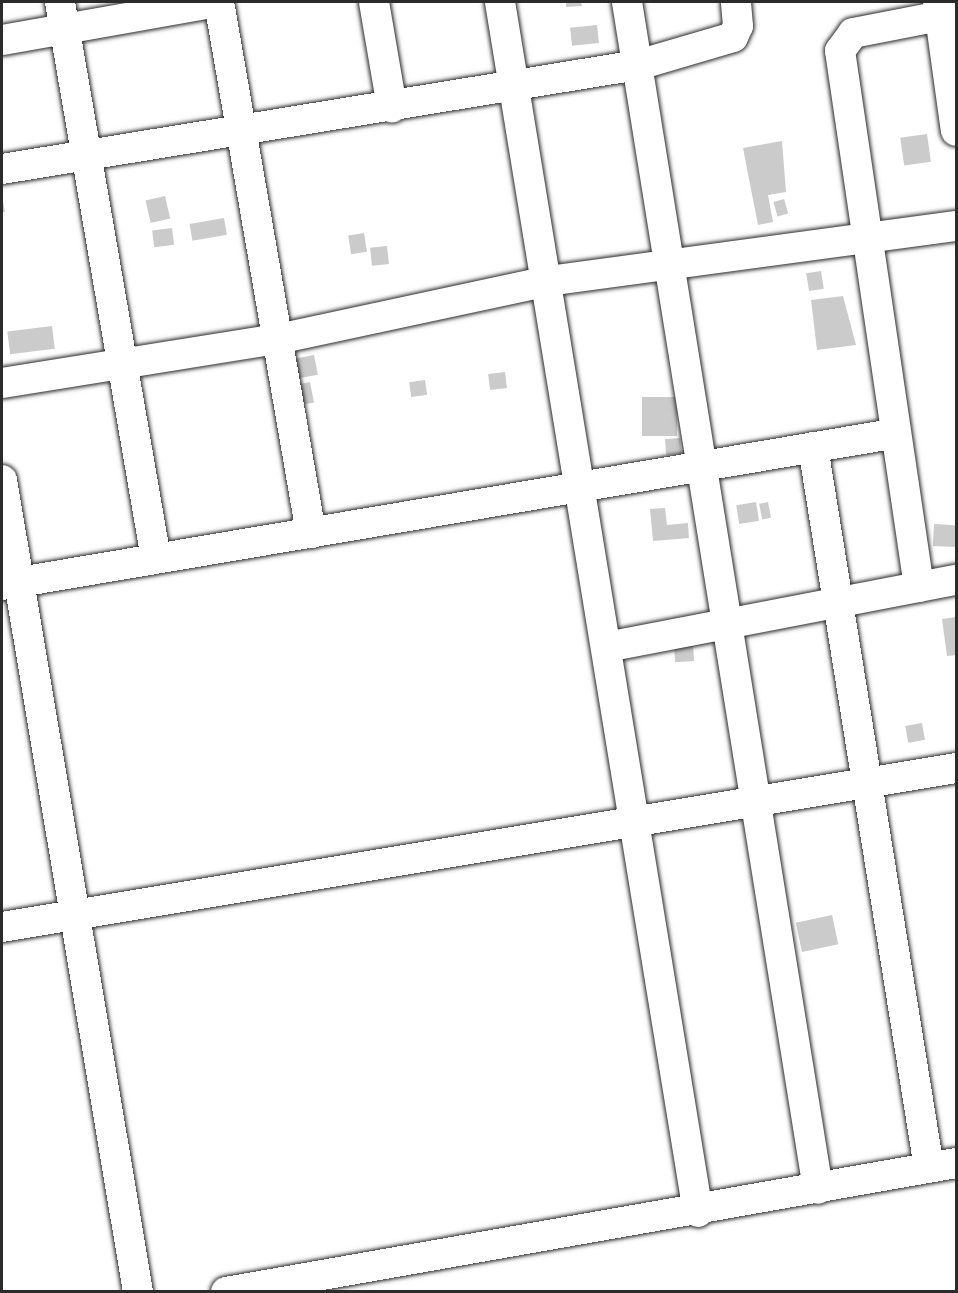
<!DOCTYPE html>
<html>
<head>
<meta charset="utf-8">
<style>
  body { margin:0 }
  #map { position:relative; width:958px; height:1293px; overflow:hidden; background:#fff; font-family:"Gochi Hand",sans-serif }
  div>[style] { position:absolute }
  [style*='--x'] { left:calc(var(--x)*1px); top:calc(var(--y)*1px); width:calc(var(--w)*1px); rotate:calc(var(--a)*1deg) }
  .building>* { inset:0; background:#cbcbcb; transform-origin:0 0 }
  .roads { filter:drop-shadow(0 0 2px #2b2b2b) drop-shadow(0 0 2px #2b2b2b) }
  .street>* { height:30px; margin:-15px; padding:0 15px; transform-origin:15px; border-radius:15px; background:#fff }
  span { translate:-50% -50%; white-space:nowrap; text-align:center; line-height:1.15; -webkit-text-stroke:6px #fff; paint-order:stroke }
  .frame { position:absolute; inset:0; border:3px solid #2b2b2b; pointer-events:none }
</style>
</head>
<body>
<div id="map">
  <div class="building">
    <div style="clip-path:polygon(566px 2px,581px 2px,582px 6px,566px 7px)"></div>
    <div style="left:597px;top:25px;width:18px;height:27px;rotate:84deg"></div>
    <div style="left:927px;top:134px;width:28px;height:27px;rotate:82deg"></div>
    <div style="clip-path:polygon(782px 141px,786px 192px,768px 195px,773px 222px,758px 225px,743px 148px)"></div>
    <div style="clip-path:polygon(2px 196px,5px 212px,2px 212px)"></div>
    <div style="left:165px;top:196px;width:23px;height:20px;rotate:77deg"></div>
    <div style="left:784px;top:199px;width:15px;height:11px;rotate:74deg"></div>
    <div style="left:224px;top:218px;width:17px;height:35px;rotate:80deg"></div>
    <div style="left:172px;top:228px;width:17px;height:20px;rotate:83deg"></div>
    <div style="left:364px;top:233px;width:19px;height:16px;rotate:81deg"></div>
    <div style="left:387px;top:246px;width:18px;height:17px;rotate:84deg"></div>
    <div style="left:821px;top:271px;width:18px;height:15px;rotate:81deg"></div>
    <div style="clip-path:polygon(843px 296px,856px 345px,817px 350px,811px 300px)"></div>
    <div style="left:52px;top:326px;width:23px;height:45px;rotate:83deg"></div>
    <div style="left:314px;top:355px;width:20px;height:26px;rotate:79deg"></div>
    <div style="left:505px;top:372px;width:16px;height:17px;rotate:83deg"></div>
    <div style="left:425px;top:380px;width:15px;height:16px;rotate:82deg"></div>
    <div style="left:310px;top:382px;width:21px;height:18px;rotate:79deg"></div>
    <div style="left:642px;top:397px;width:35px;height:39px"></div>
    <div style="left:680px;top:438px;width:16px;height:15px;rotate:86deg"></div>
    <div style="left:756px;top:502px;width:19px;height:20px;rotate:81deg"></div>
    <div style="left:768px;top:502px;width:16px;height:9px;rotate:79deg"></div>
    <div style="clip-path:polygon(665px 508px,667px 525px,688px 523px,689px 538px,653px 541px,650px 509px)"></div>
    <div style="left:934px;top:524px;width:22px;height:22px;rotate:3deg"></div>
    <div style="clip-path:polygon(956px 617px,956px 655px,947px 656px,942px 619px)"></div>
    <div style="left:693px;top:645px;width:16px;height:19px;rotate:86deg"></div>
    <div style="left:922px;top:723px;width:17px;height:17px;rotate:80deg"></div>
    <div style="left:832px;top:915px;width:30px;height:37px;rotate:78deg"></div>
  </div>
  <div class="roads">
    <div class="street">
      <div style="--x:60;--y:2;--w:565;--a:80.22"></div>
      <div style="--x:219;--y:2;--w:539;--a:80.17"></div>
      <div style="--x:374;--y:2;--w:107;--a:80.3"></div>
      <div style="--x:500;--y:2;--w:1226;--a:80.71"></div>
      <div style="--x:627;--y:2;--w:1202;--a:80.86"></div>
      <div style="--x:938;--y:2;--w:130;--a:82.1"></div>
      <div style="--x:2;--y:40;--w:218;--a:-10"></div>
      <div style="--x:2;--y:169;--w:644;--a:-9.29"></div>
      <div style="--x:638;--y:65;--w:99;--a:-16.4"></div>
      <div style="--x:733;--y:37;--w:12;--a:-66"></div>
      <div style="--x:738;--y:26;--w:24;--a:-95"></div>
      <div style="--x:2;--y:383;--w:279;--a:-9.1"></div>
      <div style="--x:278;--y:339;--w:276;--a:-12.1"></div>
      <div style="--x:548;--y:281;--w:412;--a:-7.7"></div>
      <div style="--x:813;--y:447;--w:730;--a:80.86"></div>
      <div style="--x:2;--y:480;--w:823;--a:80.49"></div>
      <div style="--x:2;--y:585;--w:903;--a:-9.63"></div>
      <div style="--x:919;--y:587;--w:542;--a:-98.38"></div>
      <div style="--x:840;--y:51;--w:22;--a:-54"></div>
      <div style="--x:853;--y:33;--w:105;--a:-11"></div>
      <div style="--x:607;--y:647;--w:355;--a:-10.9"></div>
      <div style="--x:2;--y:927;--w:967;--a:-9.46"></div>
      <div style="--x:226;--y:1292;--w:741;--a:-10.02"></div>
    </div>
  </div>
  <div class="frame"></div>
</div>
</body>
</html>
